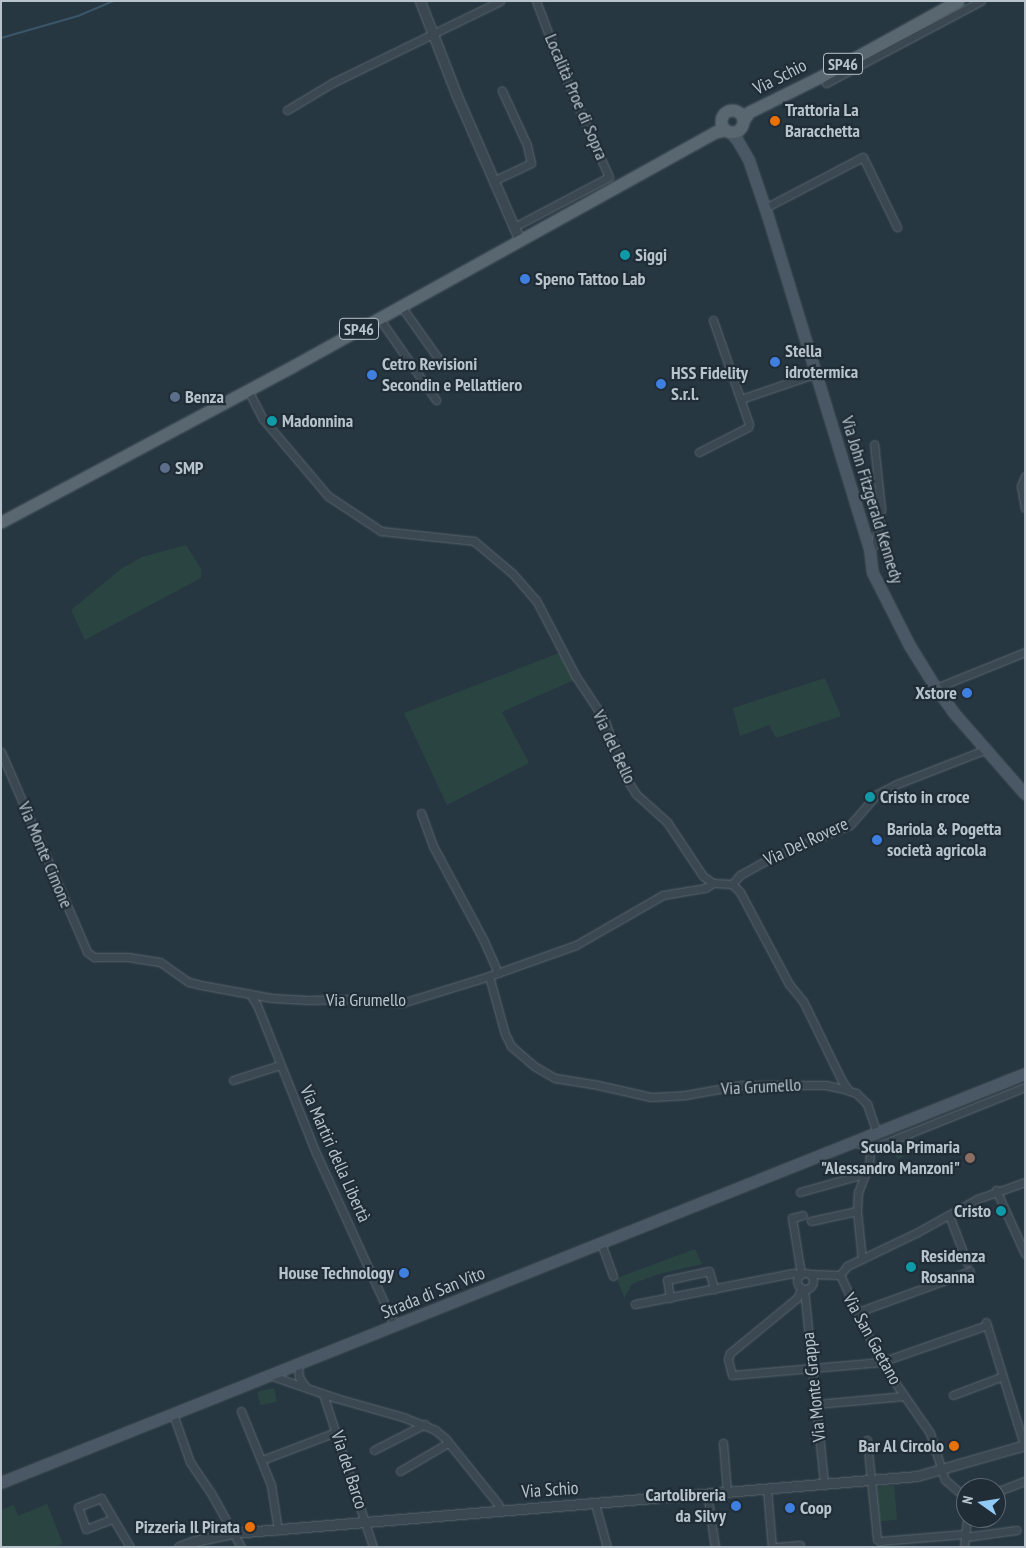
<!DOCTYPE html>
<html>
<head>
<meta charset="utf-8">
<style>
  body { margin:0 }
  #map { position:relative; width:1026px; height:1548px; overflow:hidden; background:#273741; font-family:"PT Sans Narrow",sans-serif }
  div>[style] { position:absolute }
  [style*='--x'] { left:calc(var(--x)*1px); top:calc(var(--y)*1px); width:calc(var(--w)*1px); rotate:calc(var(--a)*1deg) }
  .green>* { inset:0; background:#2a4442; transform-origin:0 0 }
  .stream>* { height:2px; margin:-1px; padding:0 1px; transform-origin:1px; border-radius:1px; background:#3b5668 }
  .roads { filter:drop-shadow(0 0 1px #59666e) drop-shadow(0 0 1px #59666e) }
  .minor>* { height:7px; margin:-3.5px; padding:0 3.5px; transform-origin:3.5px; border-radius:3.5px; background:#3b4851 }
  .minor>.ring { margin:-3.5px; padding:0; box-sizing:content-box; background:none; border:7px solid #3b4851; border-radius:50% }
  .tertiary>* { height:9px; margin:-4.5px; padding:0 4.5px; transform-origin:4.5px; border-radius:4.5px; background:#3b4851 }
  .secondary>* { height:10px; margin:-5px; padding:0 5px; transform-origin:5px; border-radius:5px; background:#495864 }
  .primary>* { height:11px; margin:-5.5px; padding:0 5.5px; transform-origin:5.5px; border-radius:5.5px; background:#596771 }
  .primary>.ring { margin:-5.5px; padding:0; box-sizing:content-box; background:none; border:11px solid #596771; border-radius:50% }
  .dots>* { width:14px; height:14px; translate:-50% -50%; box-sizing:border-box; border:2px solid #202d37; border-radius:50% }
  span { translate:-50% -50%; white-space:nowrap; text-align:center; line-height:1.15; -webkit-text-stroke:4.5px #202d37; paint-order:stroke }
  .shield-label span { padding:1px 4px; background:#202d37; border:1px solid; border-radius:4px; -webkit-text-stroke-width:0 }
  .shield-label { font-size:16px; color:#b8c3cb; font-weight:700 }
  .street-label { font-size:18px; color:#b8c3cb }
  .poi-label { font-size:18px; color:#b8c3cb; font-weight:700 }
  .left { translate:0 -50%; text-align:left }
  .right { translate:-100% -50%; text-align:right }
  .frame { position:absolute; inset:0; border:2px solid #b8c3cb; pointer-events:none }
  .north { position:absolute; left:956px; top:1478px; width:50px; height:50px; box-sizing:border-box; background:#202d37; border:1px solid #5d6972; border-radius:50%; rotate:283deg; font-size:14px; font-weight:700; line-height:20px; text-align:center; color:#b8c3cb }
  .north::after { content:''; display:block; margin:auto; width:18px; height:22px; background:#92caf6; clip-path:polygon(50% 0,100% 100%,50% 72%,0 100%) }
</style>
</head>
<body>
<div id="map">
  <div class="green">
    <div style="clip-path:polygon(186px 545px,201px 569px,201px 578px,85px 640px,71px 610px,121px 569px,142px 557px)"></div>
    <div style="clip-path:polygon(559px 653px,574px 680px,502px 712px,529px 763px,447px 805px,404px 713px)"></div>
    <div style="clip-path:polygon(825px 678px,841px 716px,776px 738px,769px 725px,740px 736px,733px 708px)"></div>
    <div style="left:912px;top:1136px;width:14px;height:24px;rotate:60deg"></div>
    <div style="clip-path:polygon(695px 1249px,702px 1264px,659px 1274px,632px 1284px,624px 1298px,617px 1278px)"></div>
    <div style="left:274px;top:1388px;width:14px;height:17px;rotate:78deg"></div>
    <div style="left:894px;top:1485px;width:35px;height:19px;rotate:85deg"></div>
    <div style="clip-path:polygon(47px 1504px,63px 1544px,55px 1547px,1px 1547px,1px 1510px,14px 1505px,18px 1516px)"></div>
  </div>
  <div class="stream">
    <div style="--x:1;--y:38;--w:80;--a:-15.9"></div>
    <div style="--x:78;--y:16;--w:39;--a:-23"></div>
  </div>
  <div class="roads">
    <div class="minor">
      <div style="--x:826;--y:83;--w:175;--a:-27.9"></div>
      <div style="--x:287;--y:110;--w:52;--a:-31"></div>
      <div style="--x:332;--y:83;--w:187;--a:-26"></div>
      <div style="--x:493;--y:181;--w:42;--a:-25.3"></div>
      <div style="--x:531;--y:163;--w:18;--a:-103"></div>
      <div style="--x:527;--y:145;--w:60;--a:-114.8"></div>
      <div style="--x:765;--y:208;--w:110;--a:-27.5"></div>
      <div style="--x:863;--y:157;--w:78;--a:64.1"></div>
      <div style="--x:514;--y:227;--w:107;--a:-27.8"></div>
      <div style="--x:609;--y:177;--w:111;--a:-113.8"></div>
      <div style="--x:564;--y:75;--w:79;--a:-110.7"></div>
      <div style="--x:401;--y:306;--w:64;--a:54.6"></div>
      <div style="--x:379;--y:318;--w:100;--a:55.2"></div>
      <div style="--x:248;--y:390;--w:33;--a:63"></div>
      <div style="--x:263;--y:419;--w:101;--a:49.8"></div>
      <div style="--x:328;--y:496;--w:64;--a:33.4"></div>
      <div style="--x:381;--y:531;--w:94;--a:6.1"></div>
      <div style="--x:474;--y:541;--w:51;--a:40.2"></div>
      <div style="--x:513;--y:574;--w:35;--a:49"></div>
      <div style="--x:536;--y:600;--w:85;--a:62.5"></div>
      <div style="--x:575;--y:675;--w:53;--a:56.6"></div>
      <div style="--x:604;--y:719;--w:63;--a:69.6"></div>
      <div style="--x:626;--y:778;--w:19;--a:58"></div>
      <div style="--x:636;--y:794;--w:42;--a:42.1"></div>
      <div style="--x:667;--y:822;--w:65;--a:56.3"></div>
      <div style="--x:703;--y:876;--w:12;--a:35"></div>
      <div style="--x:713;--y:883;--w:19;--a:3"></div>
      <div style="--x:732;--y:884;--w:11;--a:45"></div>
      <div style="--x:740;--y:892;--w:104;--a:62"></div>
      <div style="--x:789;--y:984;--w:22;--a:51"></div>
      <div style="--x:803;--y:1001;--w:89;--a:64"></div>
      <div style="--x:842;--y:1081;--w:12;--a:55"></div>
      <div style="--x:849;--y:1091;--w:7;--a:16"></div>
      <div style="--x:856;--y:1093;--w:16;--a:45"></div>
      <div style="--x:867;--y:1104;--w:31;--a:71"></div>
      <div style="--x:741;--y:399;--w:80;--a:-18.9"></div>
      <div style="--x:699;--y:452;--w:55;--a:-27"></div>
      <div style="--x:748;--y:427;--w:3;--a:-72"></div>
      <div style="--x:749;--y:424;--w:110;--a:-109.1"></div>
      <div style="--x:1025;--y:476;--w:11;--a:112"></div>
      <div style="--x:1021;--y:486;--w:22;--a:80"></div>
      <div style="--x:870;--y:550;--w:8;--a:-50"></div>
      <div style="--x:875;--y:544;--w:36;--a:-80"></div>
      <div style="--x:881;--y:509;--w:65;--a:-96.1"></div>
      <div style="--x:936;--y:688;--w:96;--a:-22"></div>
      <div style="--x:1;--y:752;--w:218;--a:66.7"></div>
      <div style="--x:87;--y:952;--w:9;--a:36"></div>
      <div style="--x:94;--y:957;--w:34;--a:0"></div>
      <div style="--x:128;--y:957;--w:32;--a:9"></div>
      <div style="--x:160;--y:962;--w:35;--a:35"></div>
      <div style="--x:189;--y:982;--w:12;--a:14"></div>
      <div style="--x:201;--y:985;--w:72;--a:10.4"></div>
      <div style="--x:272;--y:998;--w:36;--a:3"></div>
      <div style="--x:308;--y:1000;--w:45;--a:-1.3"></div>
      <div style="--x:353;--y:999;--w:49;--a:4.7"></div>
      <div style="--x:402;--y:1003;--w:91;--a:-17.2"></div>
      <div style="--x:489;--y:976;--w:92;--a:-19.6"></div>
      <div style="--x:576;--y:945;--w:100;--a:-29.9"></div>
      <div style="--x:663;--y:895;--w:43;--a:-9.5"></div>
      <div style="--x:705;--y:888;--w:9;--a:-32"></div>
      <div style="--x:421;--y:813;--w:35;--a:70"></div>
      <div style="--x:433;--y:846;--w:106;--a:61.7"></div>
      <div style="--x:483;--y:939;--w:37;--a:66"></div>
      <div style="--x:732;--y:884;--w:12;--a:-48"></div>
      <div style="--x:740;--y:875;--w:38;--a:-29"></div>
      <div style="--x:773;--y:857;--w:83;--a:-22.6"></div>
      <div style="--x:850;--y:825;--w:41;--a:-48.9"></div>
      <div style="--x:877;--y:794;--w:22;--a:-27"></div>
      <div style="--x:897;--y:784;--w:97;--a:-21.3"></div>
      <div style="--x:489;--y:976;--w:60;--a:74.6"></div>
      <div style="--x:505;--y:1034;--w:13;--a:63"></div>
      <div style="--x:511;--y:1046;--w:30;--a:41"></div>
      <div style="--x:534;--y:1066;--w:24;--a:30"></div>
      <div style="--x:555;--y:1078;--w:44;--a:9.2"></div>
      <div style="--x:598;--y:1085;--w:54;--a:12.8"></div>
      <div style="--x:651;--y:1097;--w:34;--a:-3"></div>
      <div style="--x:685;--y:1095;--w:58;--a:-10"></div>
      <div style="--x:742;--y:1085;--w:84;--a:0"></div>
      <div style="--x:826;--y:1085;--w:22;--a:13"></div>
      <div style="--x:250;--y:994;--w:13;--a:58"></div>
      <div style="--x:257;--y:1005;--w:159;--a:68.3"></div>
      <div style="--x:316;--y:1153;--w:190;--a:65.5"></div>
      <div style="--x:233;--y:1080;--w:49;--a:-17.7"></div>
      <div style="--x:855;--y:1142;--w:12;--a:24"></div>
      <div style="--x:866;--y:1147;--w:7;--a:56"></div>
      <div style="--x:870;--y:1153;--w:11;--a:95"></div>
      <div style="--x:869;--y:1164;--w:30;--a:111"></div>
      <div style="--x:858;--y:1192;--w:19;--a:93"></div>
      <div style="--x:857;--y:1211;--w:48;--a:84.1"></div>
      <div style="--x:868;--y:1150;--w:169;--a:-21.9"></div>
      <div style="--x:996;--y:1190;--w:70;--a:65.6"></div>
      <div style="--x:800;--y:1192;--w:66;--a:-15.7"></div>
      <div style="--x:949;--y:1215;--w:51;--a:69.4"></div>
      <div style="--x:811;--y:1221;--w:47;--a:-12.3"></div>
      <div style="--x:601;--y:1243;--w:35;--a:70"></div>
      <div class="ring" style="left:797px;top:1273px;width:9px;height:9px"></div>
      <div style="--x:801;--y:1274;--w:57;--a:-99.1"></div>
      <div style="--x:792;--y:1218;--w:11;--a:-15"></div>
      <div style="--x:810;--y:1274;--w:30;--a:2"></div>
      <div style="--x:802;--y:1288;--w:11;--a:117"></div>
      <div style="--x:797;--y:1298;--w:87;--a:140.6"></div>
      <div style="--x:730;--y:1353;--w:6;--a:108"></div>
      <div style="--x:728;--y:1359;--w:16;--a:76"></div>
      <div style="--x:732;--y:1375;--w:150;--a:-5"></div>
      <div style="--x:881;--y:1362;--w:112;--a:-19.2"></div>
      <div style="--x:804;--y:1289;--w:196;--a:84.1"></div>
      <div style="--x:670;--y:1298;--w:18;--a:-99"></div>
      <div style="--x:667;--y:1280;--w:43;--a:-12.1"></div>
      <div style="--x:709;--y:1271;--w:19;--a:74"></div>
      <div style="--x:635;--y:1304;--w:161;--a:-11.1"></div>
      <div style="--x:793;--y:1273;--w:7;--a:16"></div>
      <div style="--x:858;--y:1312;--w:119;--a:-20.1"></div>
      <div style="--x:986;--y:1322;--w:129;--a:72.8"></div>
      <div style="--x:298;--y:1366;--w:11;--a:85"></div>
      <div style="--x:299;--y:1377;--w:11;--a:56"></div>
      <div style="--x:272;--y:1376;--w:68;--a:19"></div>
      <div style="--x:336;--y:1398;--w:70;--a:15.8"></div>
      <div style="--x:403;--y:1417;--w:35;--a:22"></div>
      <div style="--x:435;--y:1430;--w:13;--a:39"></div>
      <div style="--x:445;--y:1438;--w:85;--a:51.2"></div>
      <div style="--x:498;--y:1504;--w:7;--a:74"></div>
      <div style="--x:323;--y:1394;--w:161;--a:71.9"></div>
      <div style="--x:953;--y:1395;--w:53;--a:-20.8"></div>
      <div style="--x:817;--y:1404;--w:87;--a:-5.3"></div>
      <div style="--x:241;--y:1411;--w:80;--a:67.9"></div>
      <div style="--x:271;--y:1485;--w:46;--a:81.2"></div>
      <div style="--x:173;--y:1414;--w:51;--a:70.5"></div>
      <div style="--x:190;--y:1462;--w:37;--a:56"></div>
      <div style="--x:211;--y:1493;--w:62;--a:60.9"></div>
      <div style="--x:867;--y:1440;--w:100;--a:84.2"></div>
      <div style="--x:877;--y:1539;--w:4;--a:34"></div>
      <div style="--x:880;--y:1541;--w:85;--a:-4.7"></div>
      <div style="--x:723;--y:1443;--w:49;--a:85.3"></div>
      <div style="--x:374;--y:1450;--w:57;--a:-27"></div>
      <div style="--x:262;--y:1460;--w:79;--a:-20.7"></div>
      <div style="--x:400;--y:1471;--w:56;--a:-30.3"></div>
      <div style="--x:767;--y:1489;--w:58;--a:85.1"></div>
      <div style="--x:996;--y:1492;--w:31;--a:-21"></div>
      <div style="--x:707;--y:1493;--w:55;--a:81.6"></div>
      <div style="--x:966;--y:1498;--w:28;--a:-139"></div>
      <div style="--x:945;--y:1480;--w:49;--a:-107.7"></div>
      <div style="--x:930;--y:1433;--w:86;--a:-124.6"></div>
      <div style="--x:881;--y:1362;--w:96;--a:-115.2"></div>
      <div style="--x:840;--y:1275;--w:11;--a:-52"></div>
      <div style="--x:847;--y:1266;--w:76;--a:-25.6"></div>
      <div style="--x:916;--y:1233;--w:70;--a:-29.1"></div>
      <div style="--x:977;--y:1199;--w:51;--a:-19.5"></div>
      <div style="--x:595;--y:1504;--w:45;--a:74.4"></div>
      <div style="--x:112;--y:1519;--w:28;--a:159"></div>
      <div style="--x:86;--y:1529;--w:23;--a:-110"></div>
      <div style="--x:78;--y:1507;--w:25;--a:-21"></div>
      <div style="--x:101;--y:1498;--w:57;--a:59.4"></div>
      <div style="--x:965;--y:1537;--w:52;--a:-7.7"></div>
      <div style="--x:776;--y:1547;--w:24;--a:-5"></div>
      <div style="--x:964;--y:1547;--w:29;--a:-84"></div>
    </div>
    <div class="tertiary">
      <div style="--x:420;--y:1;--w:102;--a:68.7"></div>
      <div style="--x:457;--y:96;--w:158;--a:66.5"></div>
      <div style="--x:179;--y:1547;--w:17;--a:-21"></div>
      <div style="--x:195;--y:1541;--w:39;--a:-12"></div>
      <div style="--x:233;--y:1533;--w:686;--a:-4.76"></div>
      <div style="--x:917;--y:1476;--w:112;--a:-16"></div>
    </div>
    <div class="secondary">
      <div style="--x:730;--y:132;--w:12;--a:48"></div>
      <div style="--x:738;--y:141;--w:22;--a:60"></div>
      <div style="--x:749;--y:160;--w:59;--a:71.3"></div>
      <div style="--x:768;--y:216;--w:349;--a:73"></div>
      <div style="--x:870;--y:550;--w:23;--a:83"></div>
      <div style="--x:873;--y:573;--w:82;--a:63.1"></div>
      <div style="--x:910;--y:646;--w:49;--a:58.2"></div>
      <div style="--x:936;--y:688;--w:31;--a:54"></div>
      <div style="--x:954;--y:713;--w:108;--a:48.8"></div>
      <div style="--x:1;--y:1483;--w:1103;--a:-21.77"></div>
    </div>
    <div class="primary">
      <div class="ring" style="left:721px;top:110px;width:11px;height:11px"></div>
      <div style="--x:743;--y:121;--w:11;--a:-56"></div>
      <div style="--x:749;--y:112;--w:81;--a:-26.3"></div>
      <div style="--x:822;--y:76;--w:155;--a:-28.9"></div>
      <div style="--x:1;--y:522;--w:331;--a:-28.1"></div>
      <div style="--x:293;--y:366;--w:483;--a:-29"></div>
      <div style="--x:715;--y:132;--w:10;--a:-11"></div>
    </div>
  </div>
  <div class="dots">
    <div style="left:775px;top:121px;background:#e8710a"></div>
    <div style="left:625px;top:255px;background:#0f9aa8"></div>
    <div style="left:525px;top:279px;background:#3f7fe0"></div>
    <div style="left:775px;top:362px;background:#3f7fe0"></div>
    <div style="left:372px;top:375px;background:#3f7fe0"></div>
    <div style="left:661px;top:384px;background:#3f7fe0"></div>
    <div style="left:175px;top:397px;background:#5c6f8a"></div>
    <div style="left:272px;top:421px;background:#0f9aa8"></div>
    <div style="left:165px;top:468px;background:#5c6f8a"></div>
    <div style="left:967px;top:693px;background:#3f7fe0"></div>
    <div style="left:870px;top:797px;background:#0f9aa8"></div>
    <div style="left:877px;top:840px;background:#3f7fe0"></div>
    <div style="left:970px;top:1158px;background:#8d6e63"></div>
    <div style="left:1001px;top:1211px;background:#0f9aa8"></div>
    <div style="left:911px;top:1267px;background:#0f9aa8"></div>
    <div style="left:404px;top:1273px;background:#3f7fe0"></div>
    <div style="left:954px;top:1446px;background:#e8710a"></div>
    <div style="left:736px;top:1506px;background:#3f7fe0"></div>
    <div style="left:790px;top:1508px;background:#3f7fe0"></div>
    <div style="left:250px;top:1527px;background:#e8710a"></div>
  </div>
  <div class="shield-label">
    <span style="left:843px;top:64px">SP46</span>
    <span style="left:359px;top:329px">SP46</span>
  </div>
  <div class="street-label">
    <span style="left:780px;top:77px;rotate:-27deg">Via Schio</span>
    <span style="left:576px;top:97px;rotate:67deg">Località Proe di Sopra</span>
    <span style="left:872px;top:500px;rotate:73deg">Via John Fitzgerald Kennedy</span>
    <span style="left:614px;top:747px;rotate:65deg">Via del Bello</span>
    <span style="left:806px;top:842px;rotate:-25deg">Via Del Rovere</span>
    <span style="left:45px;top:855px;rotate:67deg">Via Monte Cimone</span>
    <span style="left:366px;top:1000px">Via Grumello</span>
    <span style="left:761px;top:1087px;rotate:-3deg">Via Grumello</span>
    <span style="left:335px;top:1154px;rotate:66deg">Via Martiri della Libertà</span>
    <span style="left:433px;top:1293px;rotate:-22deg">Strada di San Vito</span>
    <span style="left:872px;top:1339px;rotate:61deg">Via San Gaetano</span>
    <span style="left:814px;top:1387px;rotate:-96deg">Via Monte Grappa</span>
    <span style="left:349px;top:1470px;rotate:72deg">Via del Barco</span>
    <span style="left:550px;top:1490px;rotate:-4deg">Via Schio</span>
  </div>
  <div class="poi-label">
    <span class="left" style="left:785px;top:121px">Trattoria La<br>Baracchetta</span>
    <span class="left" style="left:635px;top:255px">Siggi</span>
    <span class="left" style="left:535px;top:279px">Speno Tattoo Lab</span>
    <span class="left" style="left:785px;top:362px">Stella<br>idrotermica</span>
    <span class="left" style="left:382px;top:375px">Cetro Revisioni<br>Secondin e Pellattiero</span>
    <span class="left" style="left:671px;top:384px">HSS Fidelity<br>S.r.l.</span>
    <span class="left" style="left:185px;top:397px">Benza</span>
    <span class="left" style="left:282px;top:421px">Madonnina</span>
    <span class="left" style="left:175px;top:468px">SMP</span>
    <span class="right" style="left:957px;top:693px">Xstore</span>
    <span class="left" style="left:880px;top:797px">Cristo in croce</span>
    <span class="left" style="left:887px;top:840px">Bariola &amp; Pogetta<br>società agricola</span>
    <span class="right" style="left:960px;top:1158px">Scuola Primaria<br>"Alessandro Manzoni"</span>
    <span class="right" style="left:991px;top:1211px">Cristo</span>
    <span class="left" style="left:921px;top:1267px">Residenza<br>Rosanna</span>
    <span class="right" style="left:394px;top:1273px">House Technology</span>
    <span class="right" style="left:944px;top:1446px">Bar Al Circolo</span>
    <span class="right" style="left:726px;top:1506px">Cartolibreria<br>da Silvy</span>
    <span class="left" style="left:800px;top:1508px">Coop</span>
    <span class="right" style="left:240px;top:1527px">Pizzeria Il Pirata</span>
  </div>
  <div class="frame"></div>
  <div class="north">N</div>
</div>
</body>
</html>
